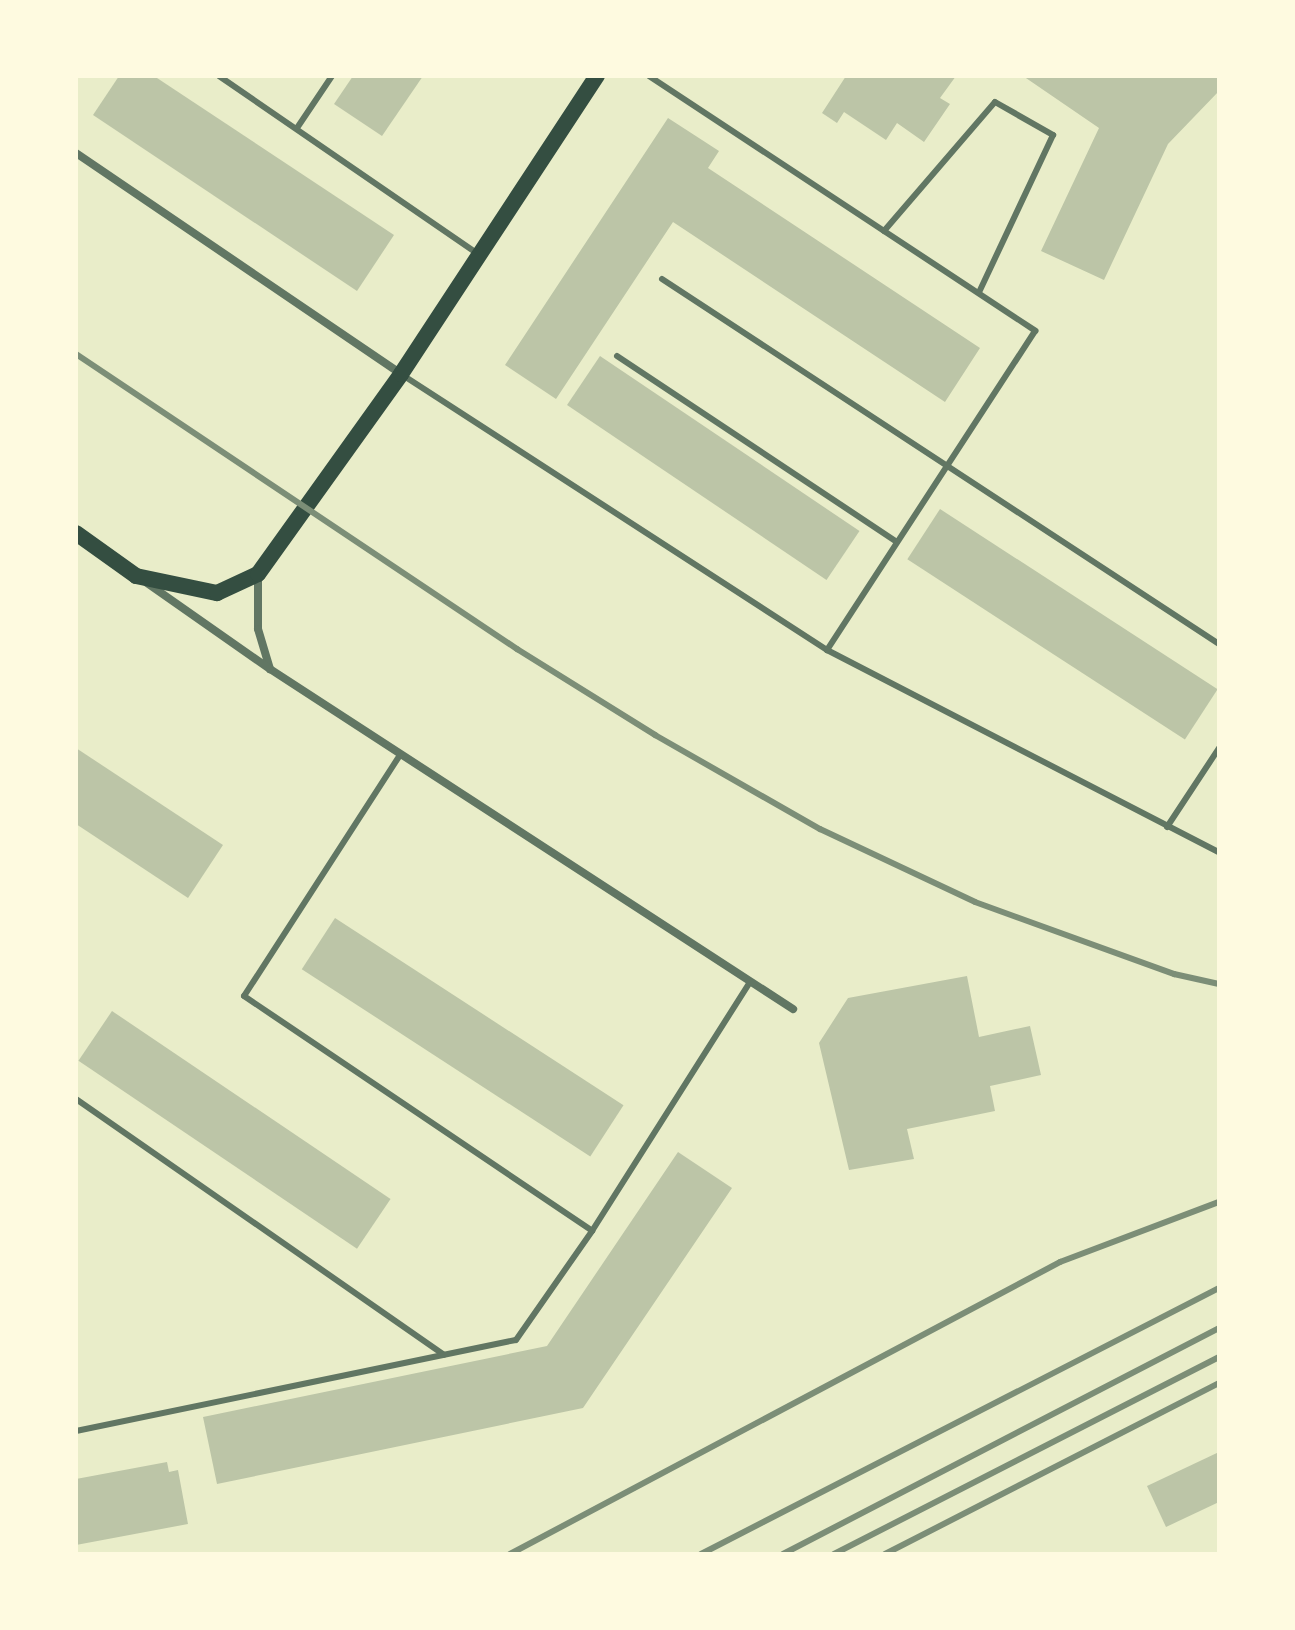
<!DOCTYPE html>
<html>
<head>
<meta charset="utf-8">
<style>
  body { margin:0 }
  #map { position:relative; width:1295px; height:1630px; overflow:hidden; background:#e9edc9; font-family:"Exo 2",sans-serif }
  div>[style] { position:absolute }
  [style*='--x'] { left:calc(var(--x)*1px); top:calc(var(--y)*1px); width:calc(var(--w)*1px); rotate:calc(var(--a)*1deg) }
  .building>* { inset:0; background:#bcc5a7; transform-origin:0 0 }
  .service>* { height:6px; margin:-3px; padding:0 3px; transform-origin:3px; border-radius:3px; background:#617663 }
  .minor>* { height:8px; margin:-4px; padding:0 4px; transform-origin:4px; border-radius:4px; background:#617663 }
  .secondary>* { height:16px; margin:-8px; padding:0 8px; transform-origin:8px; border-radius:8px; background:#344e41 }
  .rail>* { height:6px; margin:-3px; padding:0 3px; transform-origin:3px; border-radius:3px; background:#7c8e77 }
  span { translate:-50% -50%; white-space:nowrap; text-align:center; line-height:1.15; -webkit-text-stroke:8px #fefae0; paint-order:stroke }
  .frame { position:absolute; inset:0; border:78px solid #fefae0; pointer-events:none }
</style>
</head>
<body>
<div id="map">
  <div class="building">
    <div style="clip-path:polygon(119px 76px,154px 76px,394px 235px,357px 291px,93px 115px)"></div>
    <div style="clip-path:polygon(353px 76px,423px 76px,382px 136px,334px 104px)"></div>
    <div style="clip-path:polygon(846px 76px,956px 76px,940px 98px,950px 104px,924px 142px,897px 123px,886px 140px,844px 112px,837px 123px,822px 113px)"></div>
    <div style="clip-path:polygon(1023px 76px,1219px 76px,1219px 91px,1168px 144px,1104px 280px,1041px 251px,1099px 128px)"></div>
    <div style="clip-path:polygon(668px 118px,719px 151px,708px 168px,980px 348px,945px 402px,673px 222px,556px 399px,505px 365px)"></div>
    <div style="left:600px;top:356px;width:313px;height:59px;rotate:34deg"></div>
    <div style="left:940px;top:509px;width:331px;height:60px;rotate:33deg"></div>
    <div style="clip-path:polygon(76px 748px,223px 845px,188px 898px,76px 824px)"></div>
    <div style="left:335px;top:918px;width:344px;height:61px;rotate:33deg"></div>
    <div style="clip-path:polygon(967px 976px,979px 1037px,1030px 1026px,1041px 1075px,990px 1086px,995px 1111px,907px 1129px,914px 1159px,849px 1170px,819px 1043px,848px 998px)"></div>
    <div style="left:112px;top:1011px;width:336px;height:60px;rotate:34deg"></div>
    <div style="clip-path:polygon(678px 1152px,732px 1188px,583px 1408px,217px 1484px,203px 1417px,547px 1346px)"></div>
    <div style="clip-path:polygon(1219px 1452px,1219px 1502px,1166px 1527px,1147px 1486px)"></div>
    <div style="clip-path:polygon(167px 1462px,169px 1472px,178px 1470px,188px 1524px,76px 1545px,76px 1479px)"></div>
  </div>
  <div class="service">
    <div style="--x:219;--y:76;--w:313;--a:34.5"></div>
    <div style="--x:649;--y:76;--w:463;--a:33.4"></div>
    <div style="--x:1035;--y:331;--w:381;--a:123.1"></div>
    <div style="--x:297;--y:128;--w:63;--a:-56.1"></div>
    <div style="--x:884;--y:231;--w:170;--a:-49.3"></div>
    <div style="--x:995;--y:102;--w:67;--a:29.6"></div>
    <div style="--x:1053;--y:135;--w:174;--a:115.2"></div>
    <div style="--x:662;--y:279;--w:666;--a:33.24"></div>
    <div style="--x:617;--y:356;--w:336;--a:33.6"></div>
    <div style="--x:404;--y:376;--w:504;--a:32.93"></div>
    <div style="--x:827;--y:650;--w:441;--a:27.3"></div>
    <div style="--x:400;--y:755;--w:287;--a:122.9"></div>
    <div style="--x:244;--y:996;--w:420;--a:34"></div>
    <div style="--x:1167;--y:827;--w:95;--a:-56.6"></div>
    <div style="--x:76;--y:1099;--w:448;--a:34.8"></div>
    <div style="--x:76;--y:1431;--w:449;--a:-11.7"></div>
    <div style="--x:516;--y:1340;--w:133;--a:-55.1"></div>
    <div style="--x:592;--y:1231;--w:293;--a:-57.6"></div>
  </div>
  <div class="minor">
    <div style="--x:76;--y:153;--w:393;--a:34.2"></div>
    <div style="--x:258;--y:574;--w:55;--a:90"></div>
    <div style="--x:258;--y:629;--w:42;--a:73.3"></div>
    <div style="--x:147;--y:583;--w:150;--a:35"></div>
    <div style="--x:270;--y:669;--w:624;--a:33.03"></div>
  </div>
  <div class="secondary">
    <div style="--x:76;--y:533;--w:74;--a:35.6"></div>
    <div style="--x:136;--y:576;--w:83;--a:11.9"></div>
    <div style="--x:217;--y:593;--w:45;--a:-24.9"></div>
    <div style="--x:258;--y:574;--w:246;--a:-54.4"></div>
    <div style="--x:401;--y:374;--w:357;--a:-56.7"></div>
  </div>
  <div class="rail">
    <div style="--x:76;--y:354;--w:531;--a:33.78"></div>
    <div style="--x:517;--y:649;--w:163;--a:31.9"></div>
    <div style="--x:655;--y:735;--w:190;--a:29.7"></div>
    <div style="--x:820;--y:829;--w:171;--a:25.2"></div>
    <div style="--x:975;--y:902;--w:212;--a:19.9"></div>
    <div style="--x:1174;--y:974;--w:46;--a:12.5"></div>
    <div style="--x:510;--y:1554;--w:623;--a:-27.96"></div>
    <div style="--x:1060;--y:1262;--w:170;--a:-20.7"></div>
    <div style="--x:701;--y:1554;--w:582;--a:-27.18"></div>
    <div style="--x:783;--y:1554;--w:491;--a:-27.4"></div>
    <div style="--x:834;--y:1554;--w:432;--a:-27.1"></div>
    <div style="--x:885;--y:1554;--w:375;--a:-27.1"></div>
  </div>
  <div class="frame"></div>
</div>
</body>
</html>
